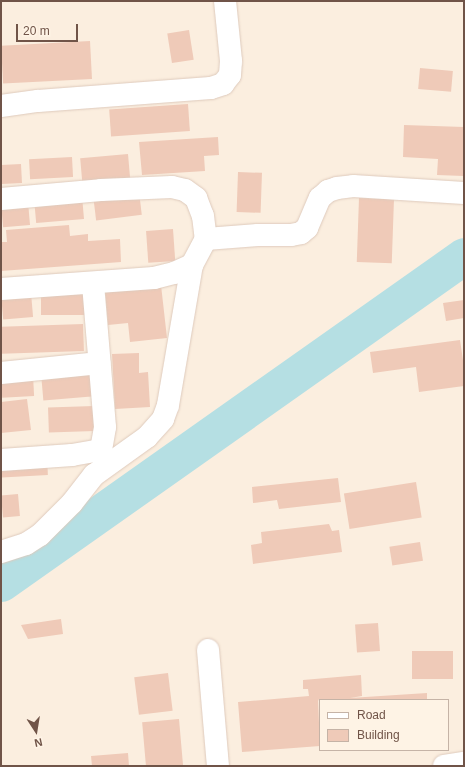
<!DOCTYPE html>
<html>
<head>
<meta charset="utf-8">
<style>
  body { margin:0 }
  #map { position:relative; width:465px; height:767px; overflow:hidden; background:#fbeedf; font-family:Helvetica,sans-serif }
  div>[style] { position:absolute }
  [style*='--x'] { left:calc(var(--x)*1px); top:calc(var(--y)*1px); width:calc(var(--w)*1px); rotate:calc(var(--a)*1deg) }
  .river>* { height:37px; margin:-18.5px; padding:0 18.5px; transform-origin:18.5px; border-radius:18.5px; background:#b5dfe3 }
  .building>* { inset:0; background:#efcab8; transform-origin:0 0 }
  .roads { filter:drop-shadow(0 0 1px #decabc) drop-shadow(0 0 1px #decabc) }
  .minor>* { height:22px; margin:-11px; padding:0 11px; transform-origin:11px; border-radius:11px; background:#fff }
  span { translate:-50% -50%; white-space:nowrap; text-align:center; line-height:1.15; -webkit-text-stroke:3.5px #fef3e5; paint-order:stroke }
  .frame { position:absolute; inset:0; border:2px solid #705448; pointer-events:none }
  .legend { position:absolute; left:319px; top:699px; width:130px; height:52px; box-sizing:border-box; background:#fef3e5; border:1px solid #c5b3a6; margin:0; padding:5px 7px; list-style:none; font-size:12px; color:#705448 }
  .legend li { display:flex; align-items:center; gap:8px; height:20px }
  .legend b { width:20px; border:1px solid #c5b3a6 }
  .north { position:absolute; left:16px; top:711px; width:40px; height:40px; -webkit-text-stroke:3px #fef3e5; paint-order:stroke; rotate:168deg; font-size:11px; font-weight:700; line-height:16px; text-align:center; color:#705448 }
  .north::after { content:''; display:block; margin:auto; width:14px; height:18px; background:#705448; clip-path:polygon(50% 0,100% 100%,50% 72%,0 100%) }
  .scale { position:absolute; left:16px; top:24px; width:62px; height:18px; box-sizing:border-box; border:2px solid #705448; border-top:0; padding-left:5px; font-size:12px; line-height:14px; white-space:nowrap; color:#705448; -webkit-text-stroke:3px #fef3e5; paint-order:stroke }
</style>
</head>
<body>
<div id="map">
  <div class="river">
    <div style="--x:1;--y:583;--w:567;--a:-35.23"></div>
  </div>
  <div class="building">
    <div style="left:189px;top:30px;width:30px;height:22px;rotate:81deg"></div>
    <div style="left:90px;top:41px;width:38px;height:89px;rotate:87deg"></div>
    <div style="left:420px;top:68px;width:33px;height:21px;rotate:5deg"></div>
    <div style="left:188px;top:104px;width:27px;height:79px;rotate:86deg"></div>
    <div style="clip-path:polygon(404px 125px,464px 127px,464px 176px,437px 175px,438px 159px,403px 157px)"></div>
    <div style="clip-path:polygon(218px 137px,219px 155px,204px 156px,205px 171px,142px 175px,139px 142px)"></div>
    <div style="left:128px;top:154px;width:24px;height:48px;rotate:85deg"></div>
    <div style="left:72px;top:157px;width:20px;height:43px;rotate:87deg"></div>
    <div style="left:21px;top:164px;width:19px;height:20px;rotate:87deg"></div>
    <div style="left:238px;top:172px;width:24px;height:40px;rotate:2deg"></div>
    <div style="left:139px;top:192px;width:23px;height:46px;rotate:83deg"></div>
    <div style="left:82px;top:196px;width:23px;height:48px;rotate:85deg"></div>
    <div style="left:359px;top:198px;width:35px;height:64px;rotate:2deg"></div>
    <div style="left:28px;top:202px;width:23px;height:27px;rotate:85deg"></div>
    <div style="clip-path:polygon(69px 225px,70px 236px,88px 234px,88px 241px,120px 239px,121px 262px,1px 271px,1px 242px,7px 242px,6px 230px)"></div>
    <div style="left:173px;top:229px;width:32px;height:27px;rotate:86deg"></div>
    <div style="clip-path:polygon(161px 285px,167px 338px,130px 342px,128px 323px,108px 325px,105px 291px)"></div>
    <div style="left:41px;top:290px;width:47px;height:25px"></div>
    <div style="left:31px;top:293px;width:24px;height:30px;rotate:85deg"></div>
    <div style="clip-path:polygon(464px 300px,464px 318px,446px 321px,443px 303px)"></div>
    <div style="left:83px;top:324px;width:27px;height:82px;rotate:88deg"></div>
    <div style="clip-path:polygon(460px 340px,464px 367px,464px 386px,419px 392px,416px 367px,373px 373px,370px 352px)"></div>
    <div style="clip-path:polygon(139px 353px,139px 373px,148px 372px,150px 407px,115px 409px,112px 354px)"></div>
    <div style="left:95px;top:371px;width:25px;height:54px;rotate:85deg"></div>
    <div style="left:33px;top:375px;width:21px;height:32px;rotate:87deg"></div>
    <div style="clip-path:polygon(27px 399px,31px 430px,1px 433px,1px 402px)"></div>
    <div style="left:94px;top:406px;width:25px;height:46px;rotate:88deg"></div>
    <div style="left:47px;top:458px;width:17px;height:46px;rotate:87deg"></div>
    <div style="clip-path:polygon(338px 478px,341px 502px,279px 509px,277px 500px,253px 503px,252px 487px)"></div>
    <div style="left:416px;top:482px;width:36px;height:73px;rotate:81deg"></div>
    <div style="left:18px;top:494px;width:22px;height:17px;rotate:85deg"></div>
    <div style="clip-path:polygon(329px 524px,332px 531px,339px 530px,342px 552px,253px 564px,251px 545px,262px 543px,261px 532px)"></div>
    <div style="left:420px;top:542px;width:19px;height:31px;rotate:81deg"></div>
    <div style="clip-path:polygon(61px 619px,63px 634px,28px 639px,21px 625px)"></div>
    <div style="left:378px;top:623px;width:28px;height:23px;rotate:86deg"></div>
    <div style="left:412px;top:651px;width:41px;height:28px"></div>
    <div style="left:168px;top:673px;width:38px;height:34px;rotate:83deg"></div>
    <div style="clip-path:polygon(361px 675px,362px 696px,350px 698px,427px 693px,427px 700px,320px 700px,320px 703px,318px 699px,320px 746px,242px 752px,238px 702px,309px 696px,308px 689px,303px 689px,303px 680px)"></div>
    <div style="left:179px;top:719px;width:47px;height:37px;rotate:85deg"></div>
    <div style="clip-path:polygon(128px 753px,129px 766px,92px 766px,91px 756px)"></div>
  </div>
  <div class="roads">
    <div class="minor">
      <div style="--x:1;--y:106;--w:37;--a:-8"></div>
      <div style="--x:38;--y:101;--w:173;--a:-4.3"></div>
      <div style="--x:211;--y:88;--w:13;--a:-18"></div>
      <div style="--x:223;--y:84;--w:11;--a:-52"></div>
      <div style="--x:230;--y:75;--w:14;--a:-86"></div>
      <div style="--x:231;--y:61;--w:60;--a:-95.7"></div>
      <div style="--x:1;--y:199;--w:100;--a:-5.1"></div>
      <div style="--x:101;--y:190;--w:71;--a:-2.4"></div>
      <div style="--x:172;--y:187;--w:13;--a:13"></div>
      <div style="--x:185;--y:190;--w:14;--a:36"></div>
      <div style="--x:196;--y:198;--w:19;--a:69"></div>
      <div style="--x:203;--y:216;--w:23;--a:83"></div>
      <div style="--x:1;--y:289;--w:153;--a:-4.1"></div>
      <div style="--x:154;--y:278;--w:21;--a:-14"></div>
      <div style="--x:174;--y:273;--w:20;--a:-24"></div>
      <div style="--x:192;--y:265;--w:30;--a:-62"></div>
      <div style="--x:206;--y:239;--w:52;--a:-4.4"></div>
      <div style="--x:258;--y:235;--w:33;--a:0"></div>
      <div style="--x:291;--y:235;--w:10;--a:-11"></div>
      <div style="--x:301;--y:233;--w:8;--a:-40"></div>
      <div style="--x:307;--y:228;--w:33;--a:-67"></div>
      <div style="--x:320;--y:198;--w:11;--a:-41"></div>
      <div style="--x:328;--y:191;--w:9;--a:-18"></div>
      <div style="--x:337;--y:188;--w:16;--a:-7"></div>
      <div style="--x:353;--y:186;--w:111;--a:3.6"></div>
      <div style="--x:1;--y:373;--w:99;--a:-5.8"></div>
      <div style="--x:1;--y:460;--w:71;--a:-4"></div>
      <div style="--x:72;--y:455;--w:29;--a:-10"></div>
      <div style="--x:101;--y:450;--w:23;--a:-80"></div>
      <div style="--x:105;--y:427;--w:144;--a:-94.8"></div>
      <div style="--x:1;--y:552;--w:26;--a:-18"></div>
      <div style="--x:26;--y:544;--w:17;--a:-33"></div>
      <div style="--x:40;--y:535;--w:45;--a:-45"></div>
      <div style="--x:72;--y:503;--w:36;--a:-52"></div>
      <div style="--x:94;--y:475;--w:65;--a:-35.6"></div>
      <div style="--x:147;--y:437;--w:24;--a:-48"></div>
      <div style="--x:163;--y:419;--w:15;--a:-70"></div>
      <div style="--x:168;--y:405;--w:142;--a:-80.3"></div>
      <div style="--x:208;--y:650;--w:116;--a:85.1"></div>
      <div style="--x:444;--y:766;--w:20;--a:-9"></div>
    </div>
  </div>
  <div class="frame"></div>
  <ul class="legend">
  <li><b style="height:5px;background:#fff"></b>Road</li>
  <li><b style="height:11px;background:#efcab8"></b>Building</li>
  </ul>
  <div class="north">N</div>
  <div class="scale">20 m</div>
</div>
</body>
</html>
